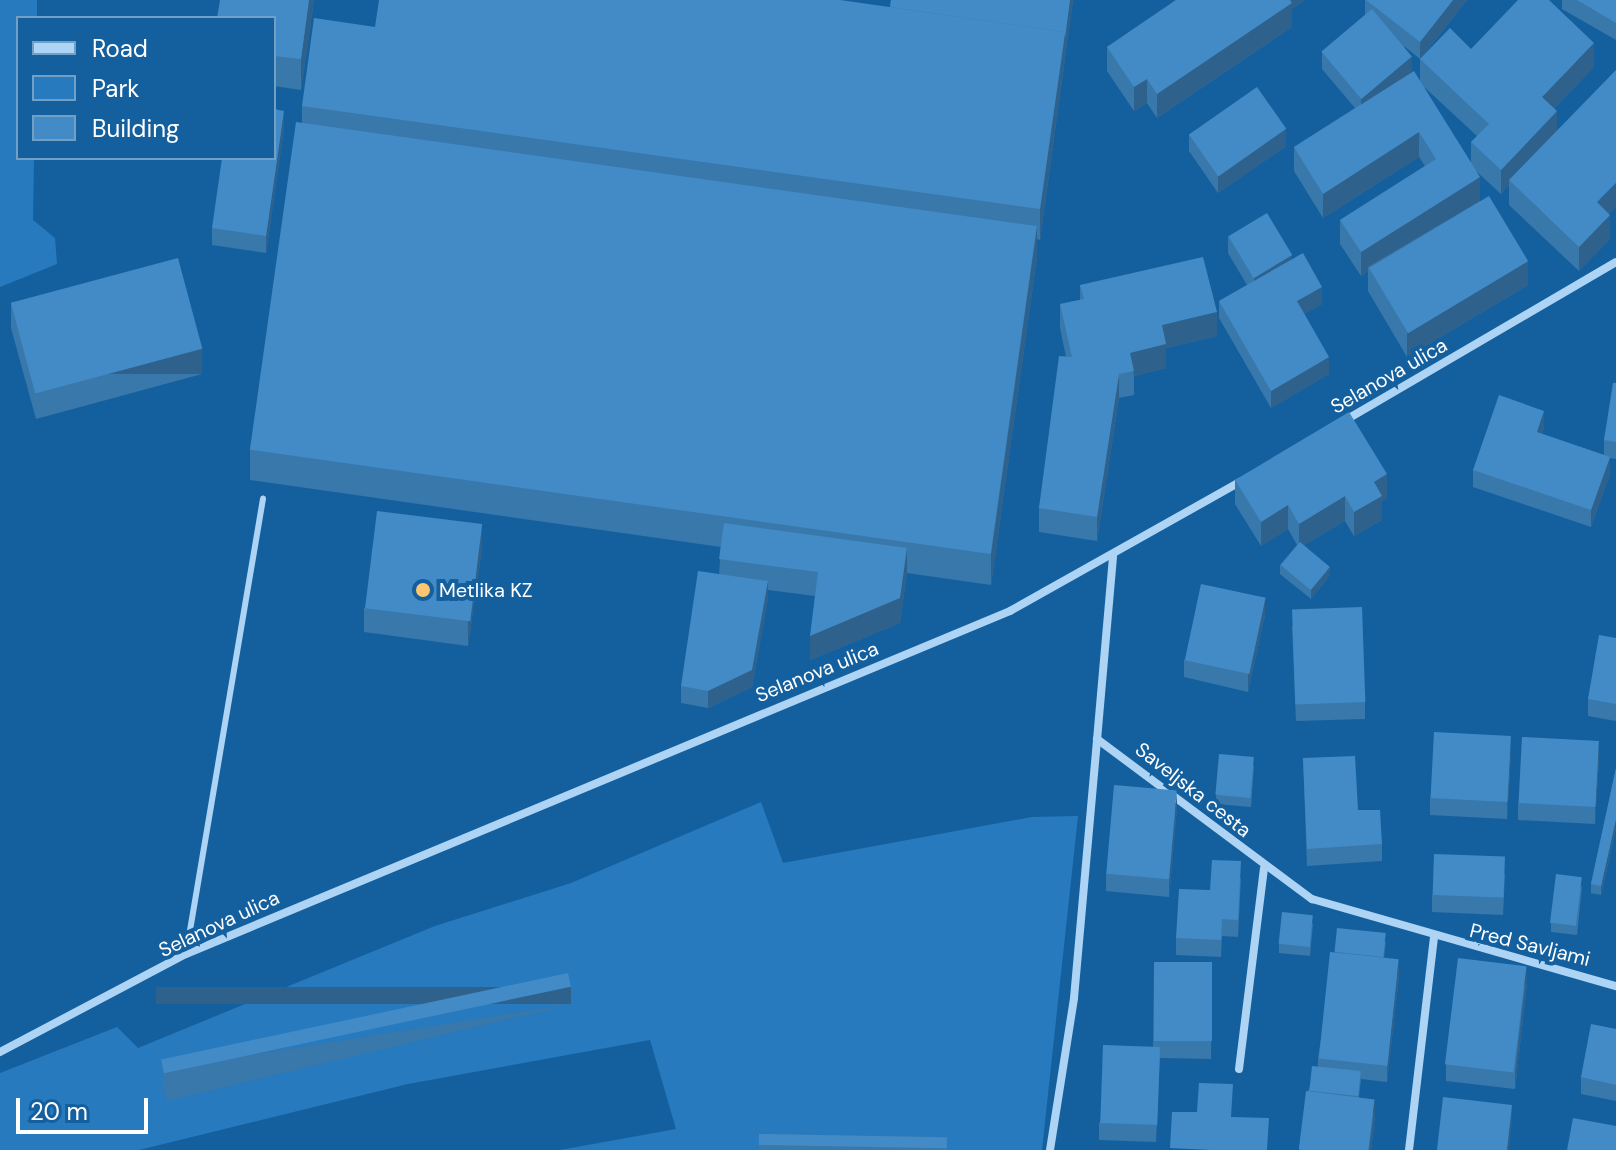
<!DOCTYPE html>
<html>
<head>
<meta charset="utf-8">
<style>
  body { margin:0 }
  #map { position:relative; width:1616px; height:1150px; overflow:hidden; background:#14609f; font-family:"DM Sans",sans-serif }
  div>[style] { position:absolute }
  [style*='--x'] { left:calc(var(--x)*1px); top:calc(var(--y)*1px); width:calc(var(--w)*1px); rotate:calc(var(--a)*1deg) }
  .green>* { inset:0; background:#277abd }
  .service>* { height:6px; margin:-3px; padding:0 3px; transform-origin:3px; border-radius:3px; background:#add4f4 }
  .minor>* { height:8px; margin:-4px; padding:0 4px; transform-origin:4px; border-radius:4px; background:#add4f4 }
  .wall>* { inset:0; background:#3978ab }
  .shaded-wall>* { inset:0; background:#2e618b; transform-origin:0 0 }
  .building>* { inset:0; background:#428bc7; transform-origin:0 0 }
  .dots>* { width:22px; height:22px; translate:-50% -50%; box-sizing:border-box; border:4px solid #14609f; border-radius:50% }
  span { translate:-50% -50%; white-space:nowrap; text-align:center; line-height:1.15; -webkit-text-stroke:8px #14609f; paint-order:stroke }
  .street-label { font-size:20px; color:#fff }
  .poi-label { font-size:20px; color:#fff }
  .left { translate:0 -50%; text-align:left }
  .legend { position:absolute; left:16px; top:16px; width:260px; height:144px; box-sizing:border-box; background:#14609f; border:2px solid #72a0c5; margin:0; padding:10px 14px; list-style:none; font-size:24px; color:#fff }
  .legend li { display:flex; align-items:center; gap:16px; height:40px }
  .legend b { width:40px; border:2px solid #72a0c5 }
  .scale { position:absolute; left:16px; top:1098px; width:132px; height:36px; box-sizing:border-box; border:4px solid #fff; border-top:0; padding-left:10px; font-size:24px; line-height:28px; white-space:nowrap; color:#fff; -webkit-text-stroke:6px #14609f; paint-order:stroke }
</style>
</head>
<body>
<div id="map">
  <div class="green">
    <div style="clip-path:polygon(0 0,37px 0,37px 18px,18px 18px,18px 158px,34px 158px,33px 220px,55px 238px,57px 264px,0 287px)"></div>
    <div style="clip-path:polygon(761px 802px,783px 863px,1032px 817px,1078px 816px,1042px 1150px,560px 1150px,676px 1129px,650px 1040px,408px 1084px,139px 1150px,0 1150px,0 1073px,117px 1027px,138px 1048px,435px 926px,571px 883px)"></div>
  </div>
  <div class="service">
    <div style="--x:186;--y:954;--w:462;--a:-80.4"></div>
  </div>
  <div class="minor">
    <div style="--x:1344;--y:421;--w:315;--a:-30.3"></div>
    <div style="--x:1113;--y:557;--w:183;--a:95"></div>
    <div style="--x:1097;--y:739;--w:268;--a:36.7"></div>
    <div style="--x:1312;--y:899;--w:316;--a:16"></div>
    <div style="--x:0;--y:1052;--w:210;--a:-27.8"></div>
    <div style="--x:186;--y:954;--w:893;--a:-22.6"></div>
    <div style="--x:1010;--y:611;--w:266;--a:-29.3"></div>
    <div style="--x:1239;--y:1069;--w:202;--a:-82.9"></div>
    <div style="--x:1050;--y:1150;--w:154;--a:-81"></div>
    <div style="--x:1074;--y:998;--w:260;--a:-84.9"></div>
    <div style="--x:1409;--y:1150;--w:213;--a:-83.3"></div>
  </div>
  <div class="wall">
    <div style="clip-path:polygon(314px 0,301px 90px,274px 86px,274px 18px)"></div>
    <div style="clip-path:polygon(891px 0,1073px 0,1040px 240px,1037px 239px,1037px 257px,991px 585px,907px 573px,900px 623px,810px 660px,815px 596px,768px 590px,768px 598px,752px 687px,708px 708px,681px 703px,681px 686px,719px 574px,721px 547px,250px 480px,250px 450px,302px 123px,302px 106px,375px 27px,890px 7px)"></div>
    <div style="clip-path:polygon(1176px 0,1305px 0,1292px 9px,1292px 27px,1157px 118px,1147px 103px,1134px 111px,1107px 71px,1107px 47px)"></div>
    <div style="clip-path:polygon(evenodd,1365px 0,1467px 0,1421px 58px,1471px 49px,1594px 67px,1554px 109px,1557px 131px,1609px 214px,1610px 239px,1579px 271px,1509px 205px,1509px 185px,1501px 194px,1476px 171px,1480px 201px,1528px 285px,1407px 357px,1368px 291px,1368px 271px,1361px 276px,1340px 244px,1340px 220px,1425px 166px,1419px 157px,1323px 218px,1294px 171px,1294px 147px,1355px 108px,1322px 69px,1322px 52px,1365px 15px,1365px 0,1404px 46px,1420px 59px,1420px 82px,1412px 72px,1404px 46px,1365px 0,1422px 85px,1477px 136px,1471px 142px,1471px 163px,1422px 85px)"></div>
    <div style="clip-path:polygon(1562px 0,1616px 0,1616px 40px,1562px 9px)"></div>
    <div style="clip-path:polygon(284px 128px,266px 253px,212px 245px,212px 228px)"></div>
    <div style="clip-path:polygon(1189px 134px,1286px 146px,1218px 193px,1189px 151px)"></div>
    <div style="clip-path:polygon(1228px 236px,1292px 259px,1322px 304px,1304px 314px,1329px 374px,1271px 408px,1219px 318px,1219px 301px,1247px 285px,1228px 253px)"></div>
    <div style="clip-path:polygon(1080px 285px,1217px 336px,1166px 348px,1166px 368px,1134px 376px,1134px 395px,1119px 398px,1097px 541px,1039px 532px,1039px 508px,1066px 357px,1060px 328px,1060px 304px,1080px 300px)"></div>
    <div style="clip-path:polygon(11px 304px,202px 374px,36px 419px,11px 328px)"></div>
    <div style="clip-path:polygon(1616px 383px,1616px 459px,1610px 458px,1610px 474px,1591px 527px,1473px 487px,1473px 470px,1544px 427px,1542px 434px,1604px 455px,1604px 440px)"></div>
    <div style="clip-path:polygon(1235px 480px,1387px 498px,1382px 501px,1382px 520px,1354px 536px,1345px 521px,1304px 545px,1330px 575px,1311px 599px,1280px 574px,1280px 565px,1297px 545px,1288px 529px,1261px 546px,1235px 504px)"></div>
    <div style="clip-path:polygon(482px 548px,468px 646px,364px 632px,364px 608px)"></div>
    <div style="clip-path:polygon(1265px 615px,1248px 692px,1184px 677px,1184px 660px)"></div>
    <div style="clip-path:polygon(1292px 626px,1365px 702px,1365px 719px,1296px 721px)"></div>
    <div style="clip-path:polygon(1616px 638px,1616px 721px,1588px 716px,1588px 699px)"></div>
    <div style="clip-path:polygon(1511px 753px,1507px 819px,1430px 815px,1430px 798px)"></div>
    <div style="clip-path:polygon(1303px 758px,1358px 810px,1382px 844px,1382px 861px,1307px 866px)"></div>
    <div style="clip-path:polygon(1599px 758px,1595px 824px,1518px 820px,1518px 803px)"></div>
    <div style="clip-path:polygon(1254px 765px,1251px 807px,1216px 804px,1216px 795px)"></div>
    <div style="clip-path:polygon(1616px 768px,1616px 828px,1601px 895px,1591px 893px,1591px 884px)"></div>
    <div style="clip-path:polygon(1177px 808px,1169px 897px,1106px 891px,1106px 874px)"></div>
    <div style="clip-path:polygon(1505px 874px,1503px 915px,1432px 912px,1432px 895px)"></div>
    <div style="clip-path:polygon(1241px 878px,1238px 937px,1222px 936px,1221px 957px,1176px 955px,1176px 938px,1210px 890px)"></div>
    <div style="clip-path:polygon(1582px 886px,1577px 935px,1551px 932px,1551px 923px)"></div>
    <div style="clip-path:polygon(1313px 923px,1310px 956px,1279px 953px,1279px 944px)"></div>
    <div style="clip-path:polygon(1386px 942px,1384px 957px,1399px 976px,1387px 1082px,1361px 1079px,1359px 1097px,1375px 1116px,1371px 1150px,1299px 1150px,1308px 1091px,1318px 1067px,1318px 1058px,1335px 952px)"></div>
    <div style="clip-path:polygon(1154px 962px,1212px 962px,1211px 1059px,1160px 1058px,1156px 1142px,1099px 1140px,1099px 1123px,1153px 1047px)"></div>
    <div style="clip-path:polygon(1527px 983px,1515px 1089px,1446px 1081px,1446px 1064px)"></div>
    <div style="clip-path:polygon(571px 1004px,167px 1101px,163px 1086px,163px 1069px)"></div>
    <div style="clip-path:polygon(1616px 1029px,1616px 1101px,1581px 1094px,1581px 1077px)"></div>
    <div style="clip-path:polygon(759px 1134px,947px 1137px,947px 1150px,759px 1150px)"></div>
  </div>
  <div class="shaded-wall">
    <div style="clip-path:polygon(309px 0,314px 0,301px 90px,301px 59px)"></div>
    <div style="clip-path:polygon(1070px 0,1073px 0,1040px 240px,1040px 209px)"></div>
    <div style="clip-path:polygon(1283px 0,1305px 0,1292px 9px,1292px 27px,1157px 118px,1157px 94px)"></div>
    <div style="clip-path:polygon(1453px 0,1467px 0,1420px 59px,1420px 42px)"></div>
    <div style="clip-path:polygon(1594px 43px,1594px 67px,1542px 122px,1542px 97px)"></div>
    <div style="clip-path:polygon(1412px 56px,1412px 73px,1361px 116px,1361px 99px)"></div>
    <div style="clip-path:polygon(1147px 79px,1147px 103px,1134px 111px,1134px 87px)"></div>
    <div style="clip-path:polygon(284px 111px,284px 128px,266px 253px,266px 236px)"></div>
    <div style="clip-path:polygon(1557px 111px,1557px 136px,1509px 180px,1509px 185px,1501px 194px,1501px 170px)"></div>
    <div style="clip-path:polygon(1286px 129px,1286px 146px,1218px 193px,1218px 176px)"></div>
    <div style="clip-path:polygon(1419px 132px,1419px 157px,1323px 218px,1323px 194px)"></div>
    <div style="clip-path:polygon(1480px 177px,1480px 201px,1368px 267px,1368px 271px,1361px 276px,1361px 252px)"></div>
    <div style="clip-path:polygon(1616px 183px,1616px 207px,1597px 227px,1597px 202px)"></div>
    <div style="clip-path:polygon(1610px 215px,1610px 239px,1579px 271px,1579px 247px)"></div>
    <div style="clip-path:polygon(1037px 227px,1037px 257px,991px 585px,991px 555px)"></div>
    <div style="clip-path:polygon(1292px 255px,1292px 272px,1254px 295px,1254px 278px)"></div>
    <div style="clip-path:polygon(1528px 261px,1528px 285px,1407px 357px,1407px 333px)"></div>
    <div style="clip-path:polygon(1322px 287px,1322px 304px,1297px 318px,1297px 301px)"></div>
    <div style="clip-path:polygon(1217px 312px,1217px 336px,1166px 348px,1166px 368px,1134px 376px,1130px 353px,1162px 325px)"></div>
    <div style="left:202px;top:349px;width:25px;height:172px;rotate:90deg"></div>
    <div style="clip-path:polygon(1329px 357px,1329px 374px,1271px 408px,1271px 391px)"></div>
    <div style="clip-path:polygon(1119px 374px,1119px 398px,1097px 541px,1097px 517px)"></div>
    <div style="clip-path:polygon(1544px 411px,1544px 427px,1537px 449px,1537px 432px)"></div>
    <div style="clip-path:polygon(1610px 457px,1610px 474px,1591px 527px,1591px 510px)"></div>
    <div style="clip-path:polygon(1387px 474px,1387px 498px,1382px 501px,1382px 520px,1354px 536px,1354px 512px,1374px 482px)"></div>
    <div style="clip-path:polygon(1345px 496px,1345px 521px,1299px 548px,1299px 524px)"></div>
    <div style="clip-path:polygon(1288px 505px,1288px 529px,1261px 546px,1261px 522px)"></div>
    <div style="clip-path:polygon(482px 524px,482px 548px,468px 646px,468px 622px)"></div>
    <div style="clip-path:polygon(907px 548px,907px 572px,900px 623px,810px 660px,810px 636px)"></div>
    <div style="clip-path:polygon(1330px 567px,1330px 575px,1311px 599px,1311px 590px)"></div>
    <div style="clip-path:polygon(768px 581px,768px 598px,752px 687px,708px 708px,708px 691px)"></div>
    <div style="clip-path:polygon(1265px 598px,1265px 615px,1248px 692px,1248px 675px)"></div>
    <div style="clip-path:polygon(1511px 736px,1511px 753px,1507px 819px,1507px 802px)"></div>
    <div style="clip-path:polygon(1599px 741px,1599px 758px,1595px 824px,1595px 807px)"></div>
    <div style="clip-path:polygon(1177px 791px,1177px 808px,1169px 897px,1169px 880px)"></div>
    <div style="clip-path:polygon(1616px 819px,1616px 828px,1601px 895px,1601px 886px)"></div>
    <div style="clip-path:polygon(1399px 959px,1399px 976px,1387px 1082px,1387px 1065px)"></div>
    <div style="clip-path:polygon(1527px 966px,1527px 983px,1515px 1089px,1515px 1072px)"></div>
    <div style="left:571px;top:987px;width:17px;height:415px;rotate:90deg"></div>
    <div style="clip-path:polygon(1375px 1099px,1375px 1116px,1371px 1150px,1369px 1150px)"></div>
    <div style="clip-path:polygon(1512px 1105px,1512px 1122px,1509px 1150px,1507px 1150px)"></div>
  </div>
  <div class="building">
    <div style="clip-path:polygon(220px 0,309px 0,301px 59px,274px 56px,274px 18px,217px 18px)"></div>
    <div style="clip-path:polygon(379px 0,840px 0,1065px 32px,1040px 209px,302px 106px,314px 18px,375px 27px)"></div>
    <div style="clip-path:polygon(891px 0,1070px 0,1065px 38px,1065px 32px,890px 7px)"></div>
    <div style="clip-path:polygon(1176px 0,1290px 0,1292px 3px,1157px 94px,1147px 79px,1134px 87px,1107px 47px)"></div>
    <div style="clip-path:polygon(1366px 0,1453px 0,1420px 42px)"></div>
    <div style="clip-path:polygon(1518px 0,1549px 0,1594px 43px,1542px 97px,1557px 111px,1501px 170px,1471px 142px,1489px 124px,1420px 59px,1450px 28px,1471px 49px)"></div>
    <div style="clip-path:polygon(1577px 0,1616px 0,1616px 23px)"></div>
    <div style="left:1372px;top:9px;width:62px;height:66px;rotate:50deg"></div>
    <div style="clip-path:polygon(1616px 70px,1616px 183px,1597px 202px,1610px 215px,1579px 247px,1509px 180px)"></div>
    <div style="clip-path:polygon(1414px 71px,1480px 177px,1361px 252px,1340px 220px,1436px 159px,1419px 132px,1323px 194px,1294px 147px)"></div>
    <div style="left:1257px;top:87px;width:51px;height:83px;rotate:55deg"></div>
    <div style="clip-path:polygon(274px 109px,284px 111px,266px 236px,212px 228px,222px 158px,274px 158px)"></div>
    <div style="left:296px;top:122px;width:748px;height:331px;rotate:8deg"></div>
    <div style="left:1489px;top:196px;width:76px;height:140px;rotate:59deg"></div>
    <div style="left:1267px;top:213px;width:49px;height:45px;rotate:59deg"></div>
    <div style="clip-path:polygon(1303px 253px,1322px 287px,1297px 301px,1329px 357px,1271px 391px,1219px 301px)"></div>
    <div style="clip-path:polygon(1203px 257px,1217px 312px,1162px 325px,1166px 344px,1130px 353px,1134px 371px,1119px 374px,1097px 517px,1039px 508px,1059px 356px,1072px 357px,1060px 304px,1084px 299px,1080px 285px)"></div>
    <div style="left:178px;top:258px;width:94px;height:173px;rotate:75deg"></div>
    <div style="clip-path:polygon(1613px 383px,1616px 383px,1616px 442px,1604px 440px)"></div>
    <div style="clip-path:polygon(1499px 395px,1544px 411px,1537px 432px,1610px 457px,1591px 510px,1473px 470px)"></div>
    <div style="clip-path:polygon(1349px 412px,1387px 474px,1374px 482px,1382px 496px,1354px 512px,1345px 496px,1299px 524px,1288px 505px,1261px 522px,1235px 480px)"></div>
    <div style="left:377px;top:511px;width:106px;height:98px;rotate:7deg"></div>
    <div style="clip-path:polygon(724px 523px,907px 548px,900px 598px,810px 636px,818px 572px,719px 559px)"></div>
    <div style="left:1300px;top:542px;width:39px;height:30px;rotate:40deg"></div>
    <div style="clip-path:polygon(698px 571px,768px 581px,752px 670px,708px 691px,681px 686px)"></div>
    <div style="left:1201px;top:584px;width:66px;height:78px;rotate:12deg"></div>
    <div style="left:1362px;top:607px;width:95px;height:70px;rotate:88deg"></div>
    <div style="clip-path:polygon(1599px 635px,1616px 638px,1616px 704px,1588px 699px)"></div>
    <div style="left:1434px;top:732px;width:77px;height:66px;rotate:3deg"></div>
    <div style="left:1522px;top:737px;width:77px;height:66px;rotate:3deg"></div>
    <div style="left:1219px;top:754px;width:35px;height:41px;rotate:5deg"></div>
    <div style="clip-path:polygon(1355px 756px,1358px 810px,1380px 810px,1382px 844px,1307px 849px,1303px 758px)"></div>
    <div style="clip-path:polygon(1616px 768px,1616px 819px,1601px 886px,1591px 884px)"></div>
    <div style="left:1114px;top:785px;width:63px;height:89px;rotate:5deg"></div>
    <div style="left:1434px;top:854px;width:71px;height:41px;rotate:2deg"></div>
    <div style="clip-path:polygon(1212px 860px,1241px 861px,1238px 920px,1222px 919px,1221px 940px,1176px 938px,1179px 889px,1210px 890px)"></div>
    <div style="left:1556px;top:874px;width:26px;height:49px;rotate:7deg"></div>
    <div style="left:1282px;top:912px;width:31px;height:32px;rotate:6deg"></div>
    <div style="left:1337px;top:928px;width:49px;height:24px;rotate:6deg"></div>
    <div style="left:1330px;top:952px;width:69px;height:107px;rotate:6deg"></div>
    <div style="left:1458px;top:958px;width:69px;height:107px;rotate:7deg"></div>
    <div style="left:1154px;top:962px;width:58px;height:79px"></div>
    <div style="left:568px;top:973px;width:14px;height:416px;rotate:78deg"></div>
    <div style="clip-path:polygon(1591px 1024px,1616px 1029px,1616px 1085px,1581px 1077px)"></div>
    <div style="left:1103px;top:1045px;width:57px;height:78px;rotate:2deg"></div>
    <div style="left:1312px;top:1066px;width:49px;height:25px;rotate:6deg"></div>
    <div style="clip-path:polygon(1199px 1083px,1233px 1084px,1231px 1117px,1269px 1118px,1267px 1150px,1212px 1150px,1170px 1148px,1172px 1112px,1197px 1112px)"></div>
    <div style="left:1306px;top:1091px;width:69px;height:59px;rotate:7deg"></div>
    <div style="clip-path:polygon(1443px 1097px,1512px 1105px,1507px 1150px,1437px 1150px)"></div>
    <div style="clip-path:polygon(1573px 1118px,1616px 1126px,1616px 1150px,1567px 1150px)"></div>
    <div style="left:759px;top:1134px;width:188px;height:11px;rotate:1deg"></div>
  </div>
  <div class="dots">
    <div style="left:423px;top:590px;background:#ffc66f"></div>
  </div>
  <div class="street-label">
    <span style="left:1389px;top:376px;rotate:-30deg">Selanova ulica</span>
    <span style="left:817px;top:672px;rotate:-22deg">Selanova ulica</span>
    <span style="left:1193px;top:790px;rotate:38deg">Saveljska cesta</span>
    <span style="left:219px;top:924px;rotate:-25deg">Selanova ulica</span>
    <span style="left:1530px;top:945px;rotate:14deg">Pred Savljami</span>
  </div>
  <div class="poi-label">
    <span class="left" style="left:439px;top:590px">Metlika KZ</span>
  </div>
  <ul class="legend">
  <li><b style="height:10px;background:#add4f4"></b>Road</li>
  <li><b style="height:22px;background:#277abd"></b>Park</li>
  <li><b style="height:22px;background:#428bc7"></b>Building</li>
  </ul>
  <div class="scale">20 m</div>
</div>
</body>
</html>
